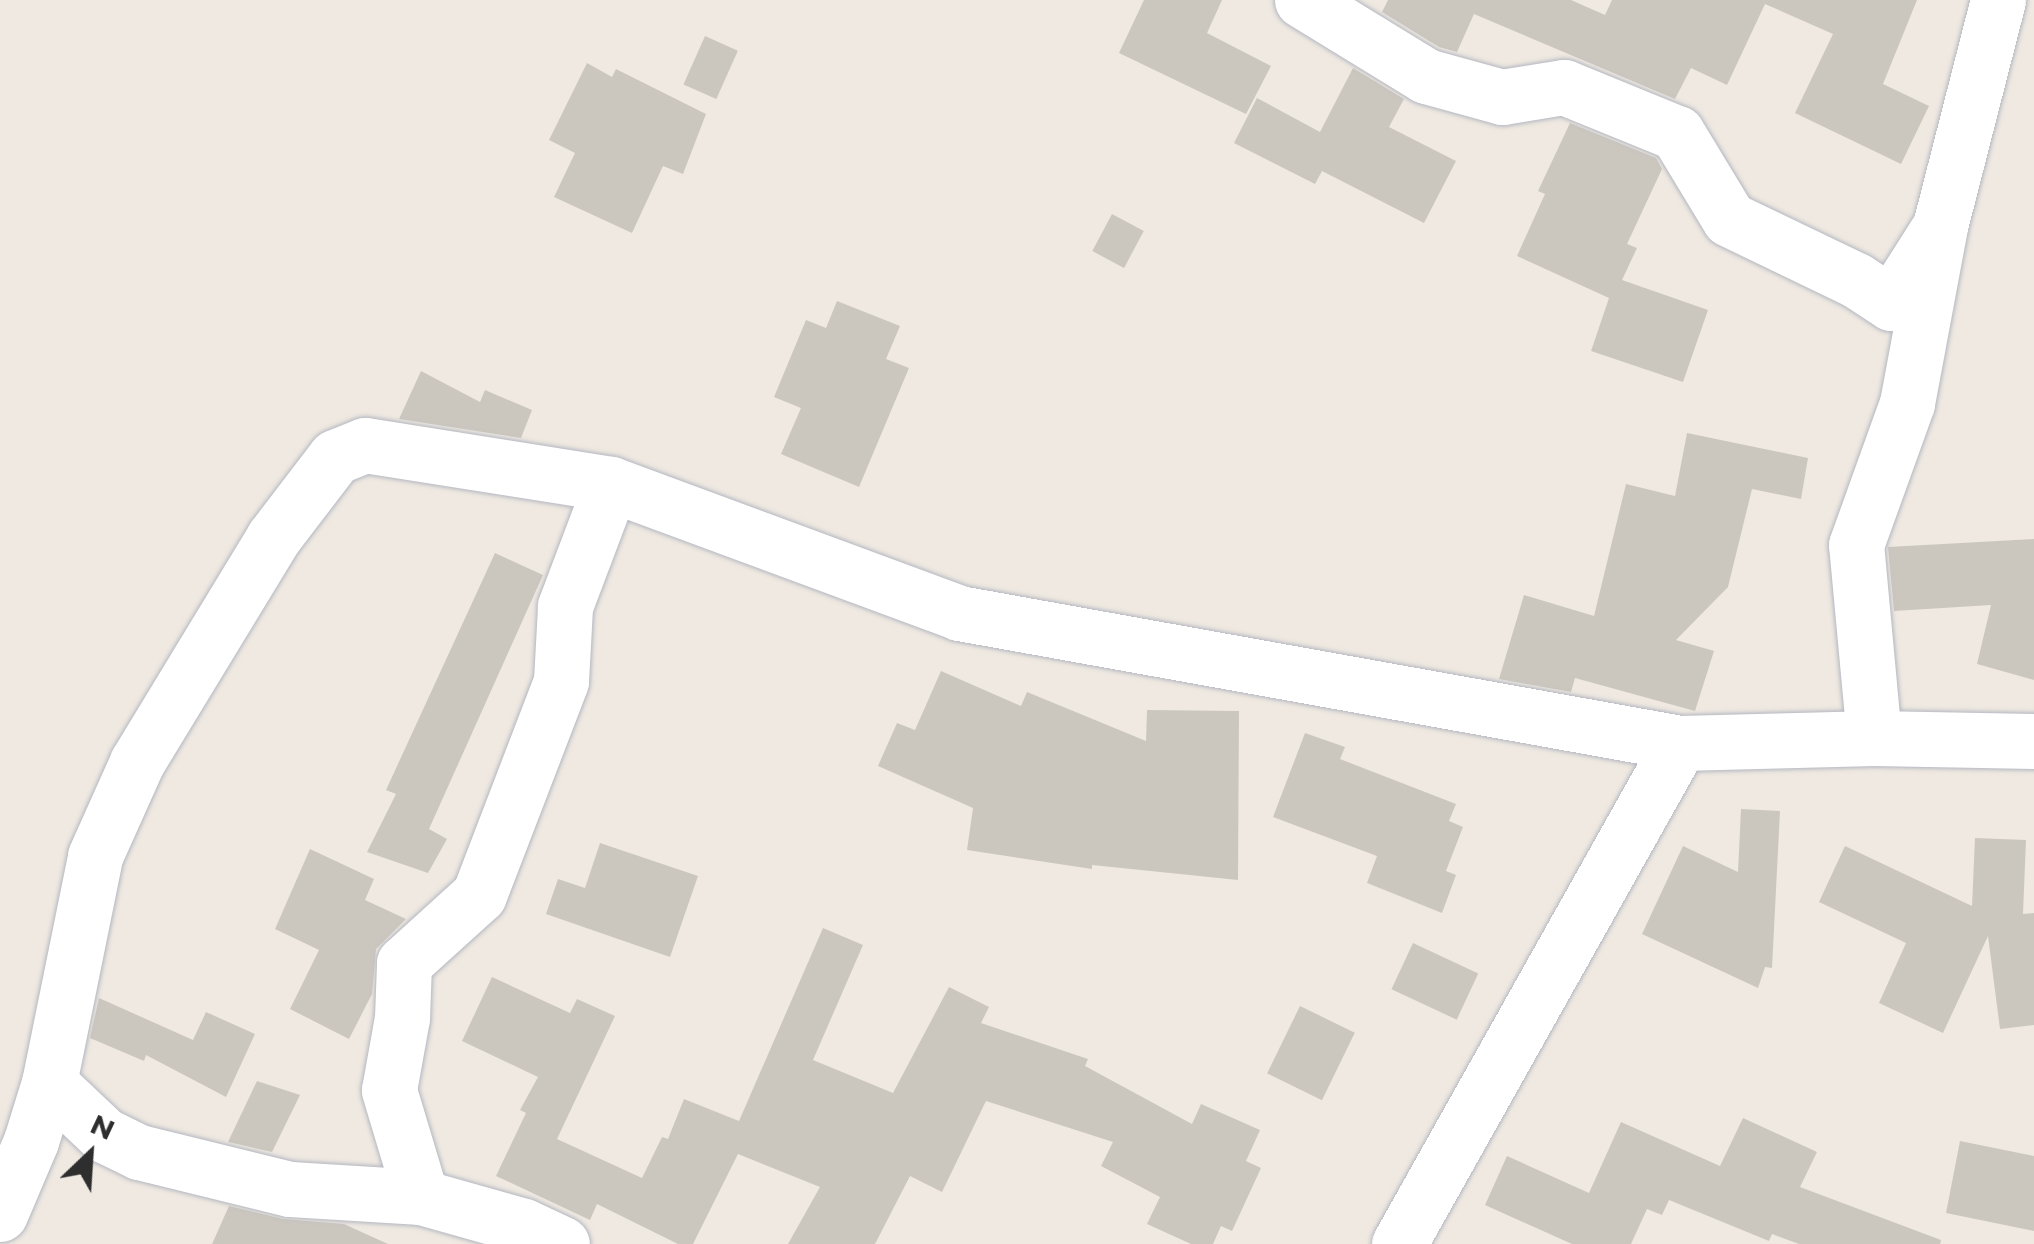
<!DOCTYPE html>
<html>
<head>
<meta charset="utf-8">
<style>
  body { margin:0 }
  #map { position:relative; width:2034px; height:1244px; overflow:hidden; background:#efe9e1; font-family:Montserrat,sans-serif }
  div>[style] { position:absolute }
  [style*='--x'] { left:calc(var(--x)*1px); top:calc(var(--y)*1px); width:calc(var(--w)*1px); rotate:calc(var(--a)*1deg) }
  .building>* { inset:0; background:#cbc7bf; transform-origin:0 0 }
  .roads { filter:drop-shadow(0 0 2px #b4b7c1) drop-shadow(0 0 2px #b4b7c1) }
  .minor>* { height:55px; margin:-27.5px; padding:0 27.5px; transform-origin:27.5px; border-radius:27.5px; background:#fff }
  span { translate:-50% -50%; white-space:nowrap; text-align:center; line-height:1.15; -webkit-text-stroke:9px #fff; paint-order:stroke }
  .north { position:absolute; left:40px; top:1104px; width:100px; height:100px; -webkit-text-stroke:8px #fff; paint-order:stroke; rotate:25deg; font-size:28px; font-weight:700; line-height:40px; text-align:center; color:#2e2e2e }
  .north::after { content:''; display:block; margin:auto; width:35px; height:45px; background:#2e2e2e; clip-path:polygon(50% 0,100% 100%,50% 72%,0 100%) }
</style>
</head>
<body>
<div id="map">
  <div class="building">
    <div style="clip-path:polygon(1144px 0,1222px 0,1207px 33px,1271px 66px,1246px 114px,1119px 53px)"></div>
    <div style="clip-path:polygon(1388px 0,1571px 0,1605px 15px,1612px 0,1917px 0,1883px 84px,1929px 106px,1901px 164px,1795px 113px,1833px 34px,1765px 4px,1727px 85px,1691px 68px,1675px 99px,1474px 14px,1457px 52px,1439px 47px,1382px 12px)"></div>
    <div style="left:705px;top:36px;width:36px;height:53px;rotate:24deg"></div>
    <div style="clip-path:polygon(587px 63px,612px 77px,616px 69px,706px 114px,683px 174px,663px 166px,632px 233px,554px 197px,575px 153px,549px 140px)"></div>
    <div style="clip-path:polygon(1353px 68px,1404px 99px,1389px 127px,1456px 161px,1424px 223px,1322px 171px,1315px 184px,1234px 143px,1257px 98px,1320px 132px)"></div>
    <div style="clip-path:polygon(1570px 123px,1656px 158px,1662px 169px,1627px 244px,1637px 248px,1622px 280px,1708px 310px,1683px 382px,1591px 351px,1609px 298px,1517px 256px,1545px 194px,1538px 191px)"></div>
    <div style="left:1112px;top:214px;width:36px;height:42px;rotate:28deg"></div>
    <div style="clip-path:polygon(837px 301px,900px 326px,886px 359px,909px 368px,859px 487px,781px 454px,801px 408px,774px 397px,806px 320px,826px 328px)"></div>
    <div style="clip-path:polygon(421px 371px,480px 402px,485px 390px,532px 410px,521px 438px,399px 419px)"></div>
    <div style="clip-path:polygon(1687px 433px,1808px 458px,1801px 499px,1752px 489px,1728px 587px,1676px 640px,1714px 651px,1695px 711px,1575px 678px,1571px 692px,1499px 679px,1524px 595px,1594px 616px,1626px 484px,1675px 496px)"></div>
    <div style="clip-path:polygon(2034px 539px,2034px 680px,1977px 664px,1991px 605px,1894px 611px,1888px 547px)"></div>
    <div style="clip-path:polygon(495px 553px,543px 575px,429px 829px,447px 839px,428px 873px,367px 852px,396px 794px,386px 790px)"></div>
    <div style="clip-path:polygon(941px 671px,1021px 706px,1027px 692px,1146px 741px,1147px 710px,1239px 711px,1238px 880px,1092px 865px,1092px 869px,967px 850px,973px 808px,878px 766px,897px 723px,915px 730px)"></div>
    <div style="clip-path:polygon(1305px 733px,1345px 747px,1340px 759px,1456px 804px,1449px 821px,1463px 827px,1446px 871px,1456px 875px,1442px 913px,1367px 883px,1377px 856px,1273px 817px)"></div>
    <div style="clip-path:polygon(1741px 809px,1780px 811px,1772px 968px,1765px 967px,1758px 988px,1642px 934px,1683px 846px,1738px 872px)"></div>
    <div style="clip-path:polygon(1975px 838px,2026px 840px,2023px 914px,2034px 913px,2034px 1025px,2000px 1029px,1988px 936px,1943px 1033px,1879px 1003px,1906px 943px,1819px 902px,1845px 846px,1972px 906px)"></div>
    <div style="clip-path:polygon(600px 843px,698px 876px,670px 957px,546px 914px,558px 879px,585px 888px)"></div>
    <div style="clip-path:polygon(310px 849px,374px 879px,365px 900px,406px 919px,376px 949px,372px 994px,349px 1039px,290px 1009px,319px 950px,275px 929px)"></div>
    <div style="clip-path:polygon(823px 928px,863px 945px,813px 1060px,893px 1093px,949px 987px,989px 1007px,981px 1023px,1088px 1059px,1085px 1066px,1192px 1124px,1201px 1104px,1260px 1130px,1246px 1161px,1261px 1168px,1232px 1231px,1221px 1226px,1213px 1244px,1191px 1244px,1147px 1224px,1160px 1197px,1101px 1166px,1113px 1142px,986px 1101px,942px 1192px,910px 1176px,875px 1244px,788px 1244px,820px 1187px,738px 1154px,693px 1244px,678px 1244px,597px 1204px,590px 1220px,496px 1176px,526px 1113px,520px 1110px,538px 1077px,462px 1041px,492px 977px,570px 1013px,577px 999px,615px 1016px,557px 1139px,642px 1178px,662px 1137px,668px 1139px,684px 1099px,739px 1121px)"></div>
    <div style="left:1413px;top:943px;width:72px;height:51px;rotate:25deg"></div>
    <div style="clip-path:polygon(99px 998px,193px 1040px,206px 1012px,255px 1034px,226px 1097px,146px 1055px,144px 1061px,90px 1038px)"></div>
    <div style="left:1300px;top:1006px;width:61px;height:75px;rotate:26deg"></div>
    <div style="clip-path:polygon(257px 1081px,300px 1095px,272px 1152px,228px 1142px)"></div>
    <div style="clip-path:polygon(1743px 1118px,1817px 1152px,1800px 1187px,1941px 1240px,1940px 1244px,1799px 1244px,1772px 1234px,1769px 1241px,1669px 1200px,1662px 1215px,1647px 1209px,1631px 1244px,1572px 1244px,1485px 1205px,1507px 1156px,1589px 1193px,1621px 1122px,1720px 1166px)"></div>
    <div style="clip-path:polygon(1960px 1141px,2034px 1156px,2034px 1231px,1946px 1213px)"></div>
    <div style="clip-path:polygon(229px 1206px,283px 1219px,344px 1224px,388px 1244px,212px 1244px)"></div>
  </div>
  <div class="roads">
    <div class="minor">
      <div style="--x:1302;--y:0;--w:145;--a:31.5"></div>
      <div style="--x:1426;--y:76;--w:79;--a:15.4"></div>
      <div style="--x:1502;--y:97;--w:63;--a:-9.2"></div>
      <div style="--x:1564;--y:87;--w:122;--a:22.2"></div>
      <div style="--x:1677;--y:133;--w:100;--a:58.8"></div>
      <div style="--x:1729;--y:219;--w:141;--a:25.7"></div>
      <div style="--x:1856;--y:280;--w:42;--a:33.3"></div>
      <div style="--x:1891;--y:303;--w:91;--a:-57.5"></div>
      <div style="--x:1874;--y:738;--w:194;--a:-95.3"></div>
      <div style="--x:1856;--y:545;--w:151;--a:-70.2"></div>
      <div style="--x:1907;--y:403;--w:180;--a:-79.4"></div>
      <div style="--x:1940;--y:226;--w:233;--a:-75.6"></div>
      <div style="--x:49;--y:1083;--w:76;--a:43.4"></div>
      <div style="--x:104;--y:1135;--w:39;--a:26"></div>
      <div style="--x:139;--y:1152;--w:155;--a:13.8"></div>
      <div style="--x:290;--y:1189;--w:131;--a:3.5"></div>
      <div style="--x:421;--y:1197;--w:107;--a:15.7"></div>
      <div style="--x:524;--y:1226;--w:42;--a:25.3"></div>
      <div style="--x:421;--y:1197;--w:112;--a:-106.7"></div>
      <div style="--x:389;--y:1090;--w:73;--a:-79.8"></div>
      <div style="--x:402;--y:1018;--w:55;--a:-87.9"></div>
      <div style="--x:404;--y:963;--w:101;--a:-42.2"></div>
      <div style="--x:479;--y:895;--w:229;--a:-69"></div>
      <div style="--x:561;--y:681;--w:75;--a:-86.9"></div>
      <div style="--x:565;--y:606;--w:130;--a:-69.3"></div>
      <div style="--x:0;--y:1214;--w:79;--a:-67"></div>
      <div style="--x:31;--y:1141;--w:61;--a:-72.8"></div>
      <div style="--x:49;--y:1083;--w:232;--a:-78.5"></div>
      <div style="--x:95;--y:856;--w:103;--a:-65.9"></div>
      <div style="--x:137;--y:762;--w:262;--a:-58.7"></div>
      <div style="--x:273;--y:538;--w:102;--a:-52.6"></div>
      <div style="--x:335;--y:457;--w:32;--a:-22"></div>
      <div style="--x:365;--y:445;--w:249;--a:9"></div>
      <div style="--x:611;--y:484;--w:371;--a:20.3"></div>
      <div style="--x:959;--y:613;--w:733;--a:10.22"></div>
      <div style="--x:1680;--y:743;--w:194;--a:-1.5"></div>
      <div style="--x:1874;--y:738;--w:160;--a:1.1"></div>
      <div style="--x:1399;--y:1244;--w:574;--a:-60.71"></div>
    </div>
  </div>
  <div class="north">N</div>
</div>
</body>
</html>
